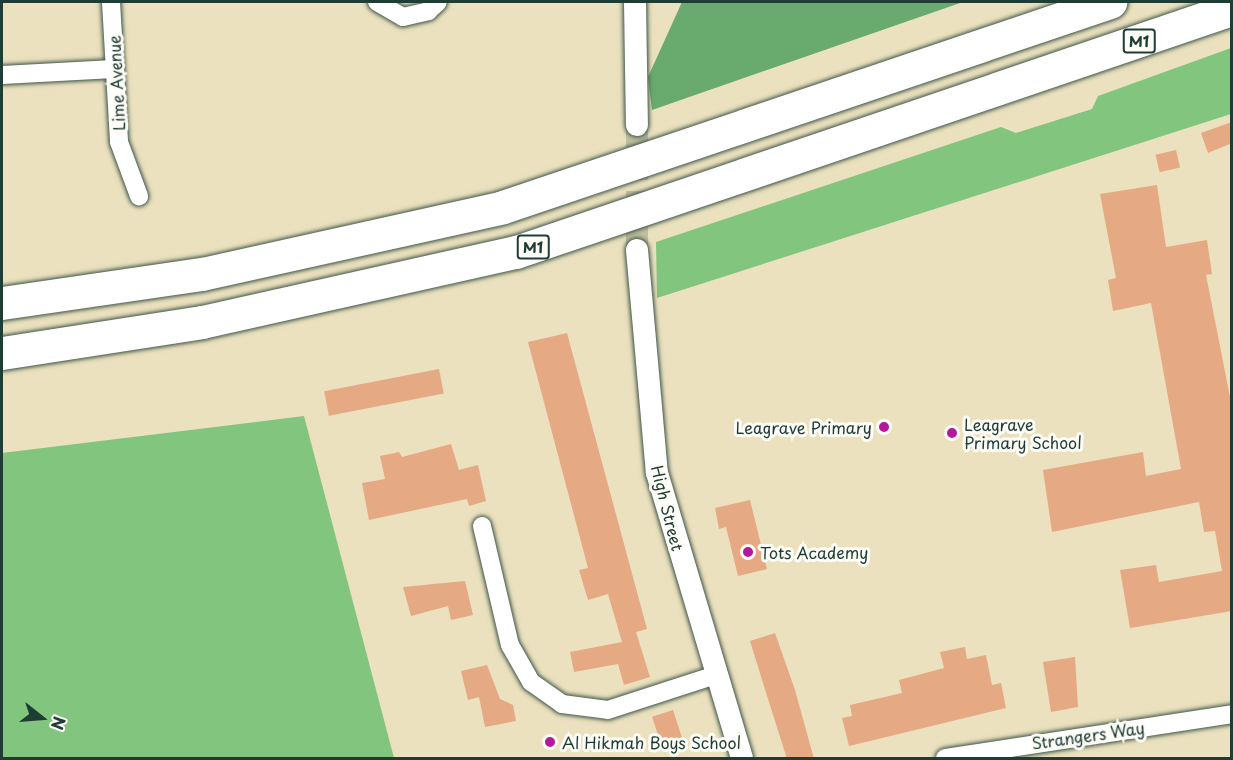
<!DOCTYPE html>
<html>
<head>
<meta charset="utf-8">
<style>
  body { margin:0 }
  #map { position:relative; width:1233px; height:760px; overflow:hidden; background:#ebe1be; font-family:"Playpen Sans",sans-serif }
  div>[style] { position:absolute }
  [style*='--x'] { left:calc(var(--x)*1px); top:calc(var(--y)*1px); width:calc(var(--w)*1px); rotate:calc(var(--a)*1deg) }
  .green>* { inset:0; background:#82c57f }
  .forest>* { inset:0; background:#69aa6e }
  .building>* { inset:0; background:#e5a984; transform-origin:0 0 }
  .tertiary-tunnel>* { height:22px; margin-top:-11px; transform-origin:0; background:repeating-linear-gradient(90deg,#c2c0a2 0 22px,transparent 0 33px) }
  .roads { filter:drop-shadow(0 0 2px #3e5649) drop-shadow(0 0 2px #3e5649) }
  .minor>* { height:18px; margin:-9px; padding:0 9px; transform-origin:9px; border-radius:9px; background:#fff }
  .tertiary>* { height:22px; margin:-11px; padding:0 11px; transform-origin:11px; border-radius:11px; background:#fff }
  .motorway>* { height:33px; margin:-16.5px; padding:0 16.5px; transform-origin:16.5px; border-radius:16.5px; background:#fff }
  .dots>* { width:16px; height:16px; translate:-50% -50%; box-sizing:border-box; border:3px solid #fdfcf7; border-radius:50% }
  span { translate:-50% -50%; white-space:nowrap; text-align:center; line-height:1.15; -webkit-text-stroke:6px #fdfcf7; paint-order:stroke }
  .shield-label span { padding:2px 4px; background:#fdfcf7; border:2px solid; border-radius:4px; -webkit-text-stroke-width:0 }
  .shield-label { font-size:15px; color:#1f3d34; font-weight:700 }
  .street-label { font-size:16px; color:#1f3d34 }
  .poi-label { font-size:16px; color:#1f3d34 }
  .left { translate:0 -50%; text-align:left }
  .right { translate:-100% -50%; text-align:right }
  .frame { position:absolute; inset:0; border:3px solid #1f3d34; pointer-events:none }
  .north { position:absolute; left:12px; top:688px; width:60px; height:60px; -webkit-text-stroke:4px #fdfcf7; paint-order:stroke; rotate:107deg; font-size:16px; font-weight:700; line-height:24px; text-align:center; color:#1f3d34 }
  .north::after { content:''; display:block; margin:auto; width:21px; height:27px; background:#1f3d34; clip-path:polygon(50% 0,100% 100%,50% 72%,0 100%) }
</style>
</head>
<body>
<div id="map">
  <div class="green">
    <div style="clip-path:polygon(1231px 48px,1231px 114px,657px 298px,656px 242px,1001px 127px,1016px 133px,1092px 109px,1098px 96px)"></div>
    <div style="clip-path:polygon(304px 416px,394px 758px,2px 758px,2px 453px)"></div>
  </div>
  <div class="forest">
    <div style="clip-path:polygon(682px 2px,963px 2px,652px 110px,648px 77px)"></div>
  </div>
  <div class="building">
    <div style="clip-path:polygon(1232px 122px,1232px 143px,1208px 153px,1201px 133px)"></div>
    <div style="left:1176px;top:150px;width:18px;height:21px;rotate:77deg"></div>
    <div style="clip-path:polygon(1157px 185px,1166px 247px,1207px 240px,1212px 274px,1206px 275px,1232px 407px,1232px 611px,1130px 628px,1120px 570px,1156px 565px,1159px 582px,1222px 571px,1215px 531px,1204px 532px,1199px 502px,1052px 532px,1043px 470px,1143px 452px,1146px 476px,1181px 469px,1151px 303px,1113px 311px,1108px 280px,1116px 278px,1100px 194px)"></div>
    <div style="clip-path:polygon(567px 333px,647px 629px,636px 632px,650px 677px,624px 685px,618px 664px,574px 672px,570px 652px,622px 642px,608px 594px,588px 600px,579px 570px,588px 568px,528px 342px)"></div>
    <div style="left:439px;top:369px;width:25px;height:117px;rotate:79deg"></div>
    <div style="clip-path:polygon(451px 444px,459px 470px,478px 465px,486px 501px,469px 506px,467px 499px,369px 520px,362px 483px,385px 479px,380px 456px,399px 452px,402px 457px)"></div>
    <div style="clip-path:polygon(750px 500px,767px 569px,738px 576px,726px 527px,719px 529px,715px 508px)"></div>
    <div style="clip-path:polygon(465px 581px,473px 615px,451px 620px,448px 606px,411px 616px,403px 587px)"></div>
    <div style="clip-path:polygon(775px 633px,795px 690px,814px 759px,787px 759px,763px 683px,750px 641px)"></div>
    <div style="clip-path:polygon(965px 647px,967px 659px,986px 655px,992px 685px,1001px 683px,1006px 708px,849px 746px,842px 718px,852px 716px,850px 705px,902px 693px,899px 680px,944px 668px,940px 652px)"></div>
    <div style="clip-path:polygon(1075px 657px,1078px 707px,1051px 712px,1043px 662px)"></div>
    <div style="clip-path:polygon(487px 665px,500px 699px,513px 705px,516px 721px,485px 727px,479px 697px,468px 700px,461px 671px)"></div>
    <div style="left:673px;top:710px;width:33px;height:22px;rotate:72deg"></div>
  </div>
  <div class="tertiary-tunnel">
    <div style="--x:637;--y:125;--w:125;--a:90"></div>
  </div>
  <div class="roads">
    <div class="minor">
      <div style="--x:111;--y:2;--w:140;--a:86.7"></div>
      <div style="--x:119;--y:142;--w:58;--a:69.7"></div>
      <div style="--x:377;--y:2;--w:30;--a:30"></div>
      <div style="--x:403;--y:17;--w:26;--a:-13"></div>
      <div style="--x:428;--y:11;--w:13;--a:-42"></div>
      <div style="--x:2;--y:75;--w:112;--a:-3.1"></div>
      <div style="--x:482;--y:526;--w:122;--a:76.8"></div>
      <div style="--x:510;--y:645;--w:43;--a:60.4"></div>
      <div style="--x:531;--y:682;--w:38;--a:35"></div>
      <div style="--x:562;--y:704;--w:46;--a:7.4"></div>
      <div style="--x:608;--y:710;--w:114;--a:-18"></div>
      <div style="--x:945;--y:758;--w:290;--a:-8.7"></div>
    </div>
    <div class="tertiary">
      <div style="--x:635;--y:2;--w:123;--a:89.1"></div>
      <div style="--x:637;--y:250;--w:224;--a:84.9"></div>
      <div style="--x:657;--y:473;--w:297;--a:73.4"></div>
    </div>
    <div class="motorway">
      <div style="--x:2;--y:303;--w:202;--a:-8.3"></div>
      <div style="--x:202;--y:274;--w:308;--a:-12.5"></div>
      <div style="--x:503;--y:207;--w:641;--a:-18.66"></div>
      <div style="--x:2;--y:353;--w:202;--a:-8.8"></div>
      <div style="--x:202;--y:322;--w:322;--a:-12.6"></div>
      <div style="--x:516;--y:252;--w:756;--a:-18.75"></div>
    </div>
  </div>
  <div class="dots">
    <div style="left:884px;top:427px;background:#b5179e"></div>
    <div style="left:952px;top:433px;background:#b5179e"></div>
    <div style="left:748px;top:552px;background:#b5179e"></div>
    <div style="left:550px;top:742px;background:#b5179e"></div>
  </div>
  <div class="shield-label">
    <span style="left:1139px;top:41px">M1</span>
    <span style="left:533px;top:247px">M1</span>
  </div>
  <div class="street-label">
    <span style="left:116px;top:83px;rotate:-93deg">Lime Avenue</span>
    <span style="left:668px;top:508px;rotate:76deg">High Street</span>
    <span style="left:1088px;top:735px;rotate:-8deg">Strangers Way</span>
  </div>
  <div class="poi-label">
    <span class="left" style="left:964px;top:433px">Leagrave<br>Primary School</span>
    <span class="right" style="left:872px;top:427px">Leagrave Primary</span>
    <span class="left" style="left:760px;top:552px">Tots Academy</span>
    <span class="left" style="left:562px;top:742px">Al Hikmah Boys School</span>
  </div>
  <div class="frame"></div>
  <div class="north">N</div>
</div>
</body>
</html>
